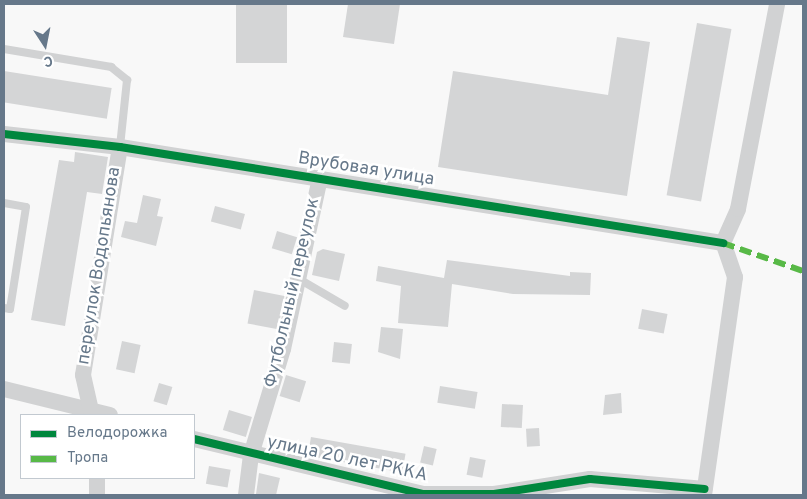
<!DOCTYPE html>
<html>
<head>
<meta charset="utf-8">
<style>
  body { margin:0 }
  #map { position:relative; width:807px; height:499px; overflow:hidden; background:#f8f8f8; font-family:Overpass,sans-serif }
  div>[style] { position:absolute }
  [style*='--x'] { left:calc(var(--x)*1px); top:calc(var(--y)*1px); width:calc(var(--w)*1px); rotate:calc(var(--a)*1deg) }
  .building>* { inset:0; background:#d4d5d6; transform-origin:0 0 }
  .lane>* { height:8px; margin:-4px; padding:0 4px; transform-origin:4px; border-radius:4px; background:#d1d2d3 }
  .street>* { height:16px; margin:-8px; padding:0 8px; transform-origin:8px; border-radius:8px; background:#d1d2d3 }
  .quiet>* { height:6px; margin-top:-3px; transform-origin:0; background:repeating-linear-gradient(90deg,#58b947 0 12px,transparent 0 18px) }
  .cycleway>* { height:8px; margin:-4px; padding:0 4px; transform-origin:4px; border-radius:4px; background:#00873e }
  span { translate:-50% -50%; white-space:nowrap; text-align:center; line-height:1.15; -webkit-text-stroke:5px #fff; paint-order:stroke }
  .street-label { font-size:18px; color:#66788a }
  .frame { position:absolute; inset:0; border:5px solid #66788a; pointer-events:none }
  .legend { position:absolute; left:20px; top:414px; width:175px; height:65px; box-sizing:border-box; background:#fff; border:1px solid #c2c9d0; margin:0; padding:6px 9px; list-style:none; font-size:15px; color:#66788a }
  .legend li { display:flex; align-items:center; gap:10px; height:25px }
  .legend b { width:25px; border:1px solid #c2c9d0 }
  .north { position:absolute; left:20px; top:20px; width:50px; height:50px; -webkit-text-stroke:4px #fff; paint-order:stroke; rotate:169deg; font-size:14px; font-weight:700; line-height:20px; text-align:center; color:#66788a }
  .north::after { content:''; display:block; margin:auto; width:18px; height:22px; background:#66788a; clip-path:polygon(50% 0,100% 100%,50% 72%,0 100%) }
</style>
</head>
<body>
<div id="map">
  <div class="building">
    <div style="left:236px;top:4px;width:51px;height:59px"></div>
    <div style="clip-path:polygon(348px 4px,400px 4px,394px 44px,343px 37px)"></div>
    <div style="left:697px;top:23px;width:35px;height:175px;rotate:10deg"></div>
    <div style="clip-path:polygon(617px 37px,650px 42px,627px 196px,438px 167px,453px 71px,608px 95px)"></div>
    <div style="left:4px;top:71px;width:109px;height:31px;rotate:9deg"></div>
    <div style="clip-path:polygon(75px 152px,108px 157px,102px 194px,87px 192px,65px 326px,31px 320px,59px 160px,74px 162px)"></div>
    <div style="clip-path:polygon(143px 195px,161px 199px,157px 216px,163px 217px,156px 246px,121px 237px,125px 221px,137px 223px)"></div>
    <div style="left:215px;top:206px;width:31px;height:16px;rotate:15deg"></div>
    <div style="left:277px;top:231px;width:21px;height:18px;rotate:17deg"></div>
    <div style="clip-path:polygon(323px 249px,345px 254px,339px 281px,312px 275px,317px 252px)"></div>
    <div style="clip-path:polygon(447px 260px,570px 276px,570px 272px,591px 273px,590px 295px,513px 294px,452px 284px,448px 327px,398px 323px,401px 286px,376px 281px,378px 266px,444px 278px)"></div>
    <div style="left:254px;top:290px;width:31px;height:34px;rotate:11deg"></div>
    <div style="left:642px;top:309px;width:26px;height:20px;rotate:11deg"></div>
    <div style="clip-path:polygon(381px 327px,403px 329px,400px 359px,378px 352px)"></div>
    <div style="left:122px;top:341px;width:19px;height:29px;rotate:12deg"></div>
    <div style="left:334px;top:342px;width:18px;height:20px;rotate:6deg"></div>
    <div style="left:286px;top:375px;width:21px;height:22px;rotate:17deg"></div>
    <div style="left:159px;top:383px;width:14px;height:19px;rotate:17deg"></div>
    <div style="left:440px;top:386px;width:38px;height:17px;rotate:9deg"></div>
    <div style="clip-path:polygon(621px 393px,622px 413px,603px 415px,605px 395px)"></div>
    <div style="left:502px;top:404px;width:21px;height:23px;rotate:3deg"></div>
    <div style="left:229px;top:410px;width:24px;height:21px;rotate:17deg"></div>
    <div style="left:539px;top:428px;width:18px;height:13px;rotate:87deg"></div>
    <div style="left:311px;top:437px;width:96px;height:19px;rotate:10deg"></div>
    <div style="left:424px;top:446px;width:13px;height:17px;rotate:13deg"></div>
    <div style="left:470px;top:457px;width:16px;height:18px;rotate:11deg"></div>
    <div style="left:209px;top:466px;width:22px;height:18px;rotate:10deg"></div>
    <div style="clip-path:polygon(259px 473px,280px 478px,276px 495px,256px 494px)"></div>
  </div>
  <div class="lane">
    <div style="--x:4;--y:49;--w:109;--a:9.5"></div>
    <div style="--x:111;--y:67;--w:21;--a:39"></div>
    <div style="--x:127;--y:80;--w:67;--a:96"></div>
    <div style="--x:4;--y:203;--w:22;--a:10"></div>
    <div style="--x:26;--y:207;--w:103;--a:98.9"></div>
    <div style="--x:10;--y:309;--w:6;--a:-171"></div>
    <div style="--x:299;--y:279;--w:53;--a:30.4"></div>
  </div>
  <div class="street">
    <div style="--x:4;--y:134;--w:117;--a:6.4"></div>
    <div style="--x:120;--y:147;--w:611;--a:9.05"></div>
    <div style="--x:4;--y:389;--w:109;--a:13.8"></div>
    <div style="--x:92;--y:415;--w:41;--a:-102.7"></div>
    <div style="--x:83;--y:375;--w:231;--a:-80.8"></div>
    <div style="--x:194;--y:439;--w:236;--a:13.5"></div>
    <div style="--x:423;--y:494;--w:71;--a:0"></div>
    <div style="--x:494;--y:494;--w:97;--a:-8.9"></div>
    <div style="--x:590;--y:479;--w:115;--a:5"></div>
    <div style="--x:97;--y:495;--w:17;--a:-90"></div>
    <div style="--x:246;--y:495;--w:40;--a:-82.9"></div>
    <div style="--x:251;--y:455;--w:111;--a:-73.2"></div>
    <div style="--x:283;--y:349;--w:175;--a:-77.8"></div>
    <div style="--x:704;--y:495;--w:220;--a:-81.9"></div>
    <div style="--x:735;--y:277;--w:36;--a:-109"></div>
    <div style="--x:723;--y:243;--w:37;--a:-66"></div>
    <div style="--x:738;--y:209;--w:209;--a:-79.2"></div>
  </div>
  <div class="quiet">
    <div style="--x:723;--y:243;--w:85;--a:19.3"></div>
  </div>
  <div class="cycleway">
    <div style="--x:4;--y:134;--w:117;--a:6.4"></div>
    <div style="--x:120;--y:147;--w:611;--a:9.05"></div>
    <div style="--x:194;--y:439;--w:236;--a:13.5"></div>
    <div style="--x:423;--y:494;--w:71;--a:0"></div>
    <div style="--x:494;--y:494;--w:97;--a:-8.9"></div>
    <div style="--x:590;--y:479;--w:115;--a:5"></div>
  </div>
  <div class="street-label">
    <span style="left:366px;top:170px;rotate:9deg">Врубовая улица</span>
    <span style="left:100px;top:266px;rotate:-81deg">переулок Водопьянова</span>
    <span style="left:293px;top:293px;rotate:-77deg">Футбольный переулок</span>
    <span style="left:347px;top:460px;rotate:12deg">улица 20 лет РККА</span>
  </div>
  <div class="frame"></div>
  <ul class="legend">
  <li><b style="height:6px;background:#00873e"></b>Велодорожка</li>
  <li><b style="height:6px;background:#58b947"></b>Тропа</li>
  </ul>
  <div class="north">С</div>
</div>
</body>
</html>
